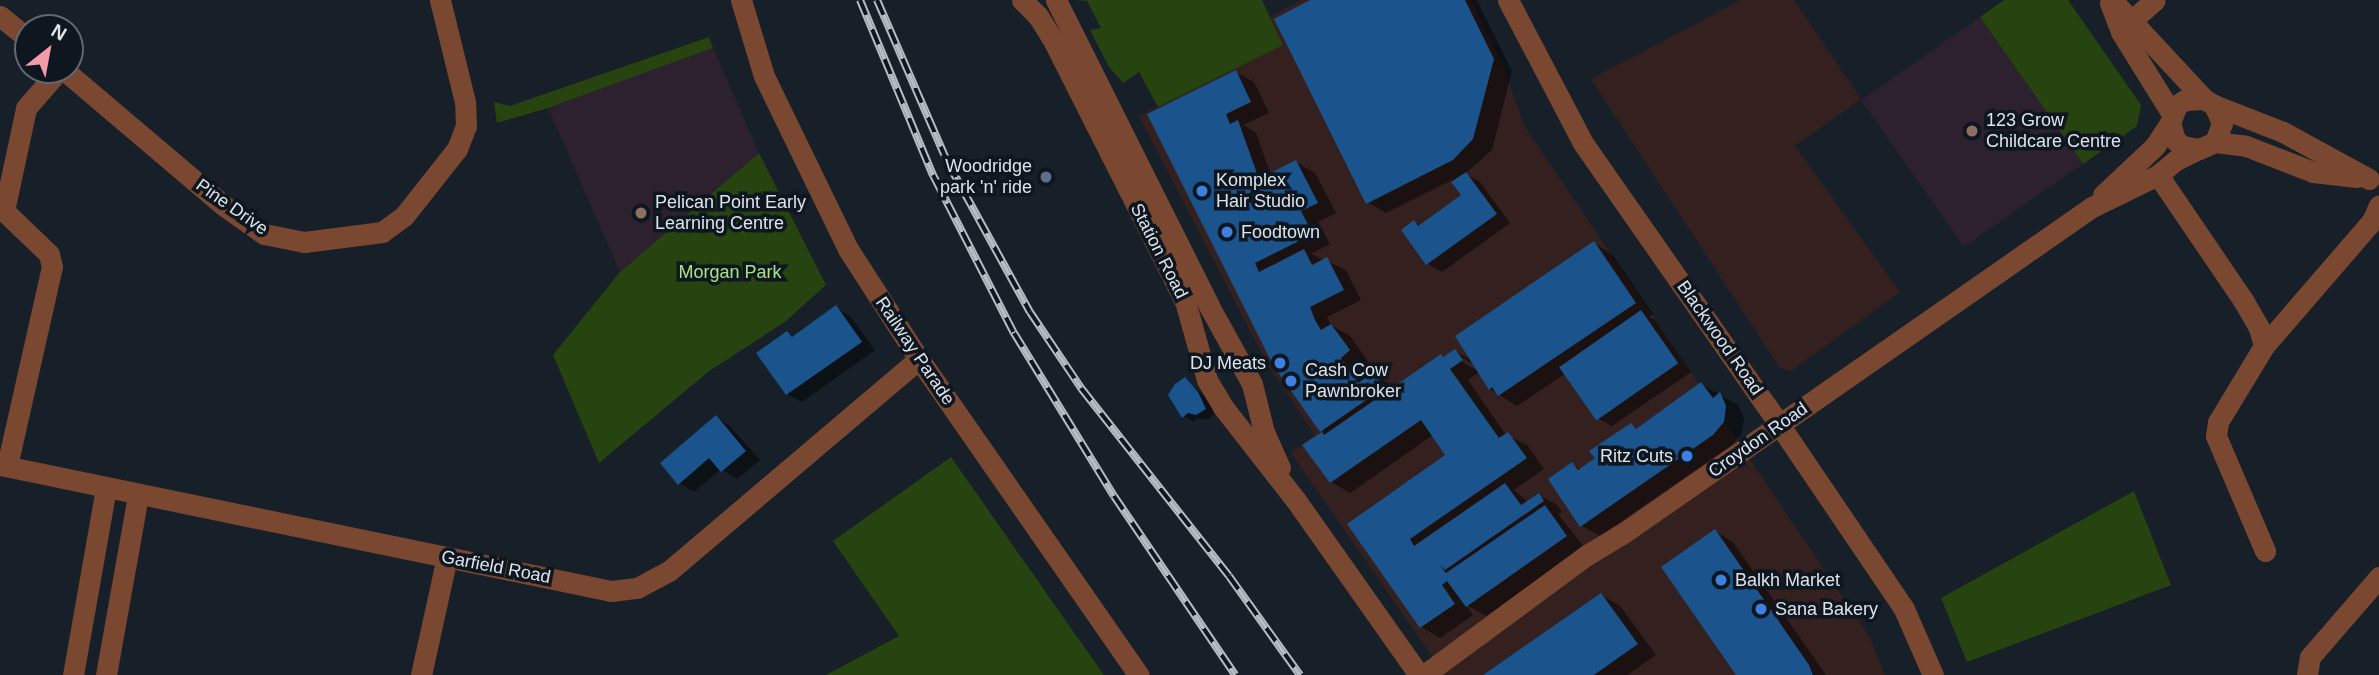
<!DOCTYPE html>
<html>
<head>
<meta charset="utf-8">
<style>
  body { margin:0 }
  #map { position:relative; width:2379px; height:675px; overflow:hidden; background:#172029; font-family:Arial,sans-serif }
  div>[style] { position:absolute }
  [style*='--x'] { left:calc(var(--x)*1px); top:calc(var(--y)*1px); width:calc(var(--w)*1px); rotate:calc(var(--a)*1deg) }
  .commercial>* { inset:0; background:#33201f }
  .education>* { inset:0; background:#2d212f; transform-origin:0 0 }
  .green>* { inset:0; background:#264310 }
  .shadow>* { inset:0; background:#0007 }
  .building>* { inset:0; background:#1b538d; transform-origin:0 0 }
  .minor>* { height:21px; margin:-10.5px; padding:0 10.5px; transform-origin:10.5px; border-radius:10.5px; background:#7a4731 }
  .rail>* { height:8px; margin-top:-4px; transform-origin:0; background:repeating-linear-gradient(90deg,#0e161f 0 16px,#b5bcc3 0 32px); box-sizing:border-box; border-block:2px solid #b5bcc3 }
  .dots>* { width:19px; height:19px; translate:-50% -50%; box-sizing:border-box; border:4px solid #0e161f; border-radius:50% }
  span { translate:-50% -50%; white-space:nowrap; text-align:center; line-height:1.15; -webkit-text-stroke:7px #0e161f; paint-order:stroke }
  .poi-label { font-size:18px; color:#dde3ea }
  .left { translate:0 -50%; text-align:left }
  .right { translate:-100% -50%; text-align:right }
  .street-label { font-size:18px; color:#dde3ea }
  .park-label { font-size:18px; color:#a8e382 }
  .north { position:absolute; left:14px; top:14px; width:70px; height:70px; box-sizing:border-box; background:#0e161f; border:2px solid #616870; border-radius:50%; rotate:31deg; font-size:19px; font-weight:700; line-height:28px; text-align:center; color:#dde3ea }
  .north::after { content:''; display:block; margin:auto; width:24px; height:32px; background:#f39aab; clip-path:polygon(50% 0,100% 100%,50% 72%,0 100%) }
</style>
</head>
<body>
<div id="map">
  <div class="commercial">
    <div style="clip-path:polygon(1301px 0,1471px 0,1500px 59px,1525px 127px,1869px 636px,1885px 675px,1445px 675px,1291px 453px,1315px 435px,1268px 365px,1139px 116px,1283px 45px,1270px 17px)"></div>
    <div style="clip-path:polygon(1741px 0,1794px 0,1861px 99px,1795px 146px,1900px 292px,1791px 371px,1780px 368px,1591px 79px)"></div>
  </div>
  <div class="education">
    <div style="left:1980px;top:17px;width:179px;height:145px;rotate:55deg"></div>
    <div style="clip-path:polygon(713px 48px,759px 153px,620px 272px,548px 108px)"></div>
  </div>
  <div class="green">
    <div style="clip-path:polygon(1075px 0,1262px 0,1283px 45px,1158px 107px,1139px 72px,1123px 83px,1109px 67px,1090px 30px,1101px 28px,1087px 1px)"></div>
    <div style="clip-path:polygon(2004px 0,2068px 0,2141px 105px,2137px 126px,2083px 164px,1980px 17px)"></div>
    <div style="clip-path:polygon(709px 37px,713px 48px,548px 108px,497px 123px,494px 102px,510px 106px)"></div>
    <div style="clip-path:polygon(759px 153px,826px 285px,786px 321px,708px 372px,599px 463px,553px 355px,620px 272px)"></div>
    <div style="clip-path:polygon(951px 457px,1061px 614px,1104px 675px,826px 675px,899px 636px,833px 541px)"></div>
    <div style="clip-path:polygon(2134px 491px,2171px 585px,1967px 662px,1941px 598px)"></div>
  </div>
  <div class="shadow">
    <div style="clip-path:polygon(1313px 0,1477px 0,1512px 71px,1492px 150px,1465px 174px,1480px 182px,1510px 223px,1442px 272px,1428px 264px,1415px 222px,1421px 226px,1463px 196px,1452px 180px,1386px 213px,1368px 202px)"></div>
    <div style="clip-path:polygon(evenodd,1236px 72px,1254px 82px,1269px 113px,1243px 125px,1256px 133px,1271px 175px,1296px 162px,1315px 173px,1336px 213px,1318px 222px,1330px 244px,1311px 254px,1346px 270px,1361px 300px,1327px 317px,1331px 325px,1350px 336px,1368px 361px,1358px 369px,1366px 380px,1374px 374px,1395px 388px,1455px 351px,1473px 361px,1594px 243px,1612px 254px,1653px 314px,1649px 317px,1655px 320px,1691px 372px,1612px 426px,1597px 418px,1566px 373px,1517px 406px,1490px 389px,1479px 372px,1468px 380px,1506px 435px,1527px 445px,1544px 469px,1514px 490px,1528px 502px,1539px 495px,1557px 505px,1562px 512px,1558px 514px,1584px 547px,1486px 616px,1465px 604px,1473px 615px,1440px 638px,1421px 627px,1349px 525px,1448px 456px,1433px 435px,1350px 493px,1331px 482px,1305px 445px,1324px 432px,1150px 115px,1236px 72px,1463px 358px,1476px 366px,1476px 370px,1461px 361px,1463px 358px)"></div>
    <div style="clip-path:polygon(836px 308px,850px 316px,875px 350px,802px 402px,787px 394px,787px 333px,794px 337px)"></div>
    <div style="clip-path:polygon(1185px 379px,1208px 399px,1214px 414px,1207px 420px,1198px 418px,1193px 422px,1184px 416px)"></div>
    <div style="clip-path:polygon(1701px 384px,1738px 405px,1744px 418px,1742px 433px,1732px 445px,1600px 536px,1582px 526px,1572px 464px,1582px 470px,1631px 425px,1638px 429px)"></div>
    <div style="clip-path:polygon(716px 417px,730px 426px,760px 460px,737px 479px,721px 469px,694px 492px,679px 483px)"></div>
    <div style="clip-path:polygon(1715px 531px,1733px 542px,1826px 675px,1738px 675px)"></div>
    <div style="clip-path:polygon(1601px 595px,1620px 606px,1656px 655px,1627px 675px,1486px 675px)"></div>
  </div>
  <div class="building">
    <div style="clip-path:polygon(1310px 0,1465px 0,1494px 59px,1473px 139px,1453px 160px,1366px 204px,1274px 19px)"></div>
    <div style="clip-path:polygon(1236px 70px,1251px 102px,1226px 114px,1230px 124px,1238px 120px,1259px 179px,1296px 160px,1318px 203px,1301px 211px,1313px 234px,1255px 263px,1259px 272px,1304px 249px,1312px 265px,1327px 257px,1344px 290px,1310px 307px,1315px 320px,1321px 330px,1331px 324px,1350px 350px,1341px 358px,1358px 383px,1374px 372px,1385px 387px,1320px 432px,1273px 365px,1147px 114px)"></div>
    <div style="clip-path:polygon(1466px 172px,1497px 214px,1426px 265px,1401px 230px,1414px 220px,1418px 226px,1461px 195px,1451px 182px)"></div>
    <div style="clip-path:polygon(1594px 241px,1636px 303px,1498px 396px,1492px 387px,1489px 390px,1455px 336px)"></div>
    <div style="clip-path:polygon(836px 305px,862px 342px,786px 395px,756px 353px,787px 331px,792px 337px)"></div>
    <div style="left:1641px;top:310px;width:65px;height:100px;rotate:55deg"></div>
    <div style="clip-path:polygon(1455px 349px,1463px 360px,1450px 369px,1499px 438px,1508px 432px,1527px 458px,1410px 539px,1414px 546px,1505px 483px,1521px 505px,1539px 493px,1544px 501px,1445px 570px,1439px 564px,1446px 573px,1545px 505px,1567px 536px,1466px 607px,1447px 581px,1442px 585px,1455px 604px,1420px 628px,1347px 524px,1445px 455px,1421px 420px,1330px 483px,1302px 445px,1322px 432px,1324px 435px,1441px 354px,1443px 357px)"></div>
    <div style="clip-path:polygon(1185px 377px,1198px 392px,1206px 409px,1196px 415px,1188px 413px,1182px 418px,1168px 395px,1175px 384px)"></div>
    <div style="clip-path:polygon(1701px 382px,1713px 398px,1720px 392px,1726px 406px,1724px 422px,1713px 435px,1580px 527px,1548px 479px,1572px 462px,1578px 470px,1595px 458px,1589px 451px,1631px 423px,1636px 429px)"></div>
    <div style="clip-path:polygon(716px 415px,746px 451px,721px 472px,709px 458px,678px 485px,660px 463px)"></div>
    <div style="clip-path:polygon(1715px 529px,1809px 665px,1813px 675px,1736px 675px,1661px 567px)"></div>
    <div style="clip-path:polygon(1601px 593px,1638px 644px,1594px 675px,1483px 675px)"></div>
  </div>
  <div class="minor">
    <div style="--x:741;--y:0;--w:79;--a:73.2"></div>
    <div style="--x:764;--y:76;--w:192;--a:64.1"></div>
    <div style="--x:848;--y:249;--w:131;--a:57.2"></div>
    <div style="--x:919;--y:359;--w:385;--a:55.2"></div>
    <div style="--x:1022;--y:0;--w:23;--a:45"></div>
    <div style="--x:1038;--y:16;--w:31;--a:58"></div>
    <div style="--x:1054;--y:42;--w:290;--a:63.2"></div>
    <div style="--x:1185;--y:301;--w:82;--a:74.4"></div>
    <div style="--x:1207;--y:380;--w:31;--a:59"></div>
    <div style="--x:1223;--y:407;--w:117;--a:52"></div>
    <div style="--x:1295;--y:499;--w:215;--a:54.8"></div>
    <div style="--x:1056;--y:0;--w:342;--a:63.4"></div>
    <div style="--x:1209;--y:306;--w:89;--a:61.1"></div>
    <div style="--x:1252;--y:384;--w:49;--a:76"></div>
    <div style="--x:1264;--y:432;--w:39;--a:66"></div>
    <div style="--x:1508;--y:0;--w:161;--a:62.3"></div>
    <div style="--x:1583;--y:143;--w:320;--a:55.1"></div>
    <div style="--x:1766;--y:405;--w:246;--a:55.9"></div>
    <div style="--x:1904;--y:609;--w:72;--a:66.3"></div>
    <div style="--x:2112;--y:0;--w:135;--a:47.1"></div>
    <div style="--x:2110;--y:3;--w:31;--a:69"></div>
    <div style="--x:2121;--y:32;--w:97;--a:58.1"></div>
    <div style="--x:0;--y:16;--w:36;--a:39"></div>
    <div style="--x:2132;--y:20;--w:30;--a:-41"></div>
    <div style="--x:64;--y:70;--w:209;--a:40.3"></div>
    <div style="--x:223;--y:205;--w:50;--a:35.3"></div>
    <div style="--x:264;--y:234;--w:41;--a:11.3"></div>
    <div style="--x:304;--y:242;--w:79;--a:-7.3"></div>
    <div style="--x:382;--y:232;--w:27;--a:-36"></div>
    <div style="--x:404;--y:216;--w:85;--a:-51.7"></div>
    <div style="--x:457;--y:149;--w:25;--a:-69"></div>
    <div style="--x:466;--y:126;--w:24;--a:-92"></div>
    <div style="--x:465;--y:102;--w:105;--a:-103.8"></div>
    <div style="--x:2214;--y:105;--w:74;--a:21.4"></div>
    <div style="--x:2283;--y:132;--w:98;--a:28.7"></div>
    <div style="--x:2215;--y:142;--w:31;--a:7"></div>
    <div style="--x:2246;--y:146;--w:72;--a:21.2"></div>
    <div style="--x:2313;--y:172;--w:44;--a:6.5"></div>
    <div style="--x:2158;--y:175;--w:151;--a:55.8"></div>
    <div style="--x:2243;--y:300;--w:32;--a:60"></div>
    <div style="--x:2259;--y:328;--w:19;--a:74"></div>
    <div style="--x:2264;--y:346;--w:89;--a:121.2"></div>
    <div style="--x:2218;--y:422;--w:14;--a:98"></div>
    <div style="--x:2216;--y:436;--w:125;--a:66.9"></div>
    <div style="--x:2103;--y:195;--w:71;--a:-43.3"></div>
    <div style="--x:2155;--y:146;--w:27;--a:-57"></div>
    <div style="--x:2170;--y:123;--w:19;--a:-69"></div>
    <div style="--x:2177;--y:105;--w:9;--a:-32"></div>
    <div style="--x:2185;--y:100;--w:19;--a:-3"></div>
    <div style="--x:2204;--y:99;--w:12;--a:31"></div>
    <div style="--x:2214;--y:105;--w:20;--a:66"></div>
    <div style="--x:2222;--y:123;--w:20;--a:110"></div>
    <div style="--x:2215;--y:142;--w:17;--a:156"></div>
    <div style="--x:2199;--y:149;--w:17;--a:-170"></div>
    <div style="--x:2182;--y:146;--w:9;--a:-139"></div>
    <div style="--x:2175;--y:140;--w:18;--a:-106"></div>
    <div style="--x:2264;--y:346;--w:165;--a:-49.2"></div>
    <div style="--x:2372;--y:221;--w:17;--a:-66"></div>
    <div style="--x:0;--y:465;--w:624;--a:11.65"></div>
    <div style="--x:611;--y:591;--w:26;--a:-7"></div>
    <div style="--x:637;--y:588;--w:36;--a:-28"></div>
    <div style="--x:669;--y:571;--w:328;--a:-40.3"></div>
    <div style="--x:7;--y:466;--w:204;--a:-77.3"></div>
    <div style="--x:52;--y:267;--w:13;--a:-103"></div>
    <div style="--x:49;--y:254;--w:62;--a:-136.3"></div>
    <div style="--x:4;--y:211;--w:105;--a:-77.9"></div>
    <div style="--x:26;--y:108;--w:50;--a:-49"></div>
    <div style="--x:73;--y:675;--w:190;--a:-80"></div>
    <div style="--x:106;--y:675;--w:183;--a:-79.9"></div>
    <div style="--x:421;--y:675;--w:121;--a:-77.6"></div>
    <div style="--x:1424;--y:675;--w:202;--a:-36.4"></div>
    <div style="--x:1587;--y:555;--w:44;--a:-31.2"></div>
    <div style="--x:1625;--y:532;--w:569;--a:-34.84"></div>
    <div style="--x:2092;--y:207;--w:73;--a:-25.9"></div>
    <div style="--x:2158;--y:175;--w:23;--a:-40"></div>
    <div style="--x:2176;--y:160;--w:25;--a:-26"></div>
    <div style="--x:2307;--y:675;--w:18;--a:-81"></div>
    <div style="--x:2310;--y:657;--w:106;--a:-49.2"></div>
  </div>
  <div class="rail">
    <div style="--x:860;--y:0;--w:190;--a:67.4"></div>
    <div style="--x:933;--y:175;--w:178;--a:62.9"></div>
    <div style="--x:1014;--y:333;--w:191;--a:58.5"></div>
    <div style="--x:1114;--y:496;--w:216;--a:55.9"></div>
    <div style="--x:877;--y:0;--w:178;--a:66.5"></div>
    <div style="--x:948;--y:163;--w:170;--a:61.2"></div>
    <div style="--x:1030;--y:312;--w:92;--a:56.1"></div>
    <div style="--x:1081;--y:388;--w:239;--a:51.8"></div>
    <div style="--x:1229;--y:576;--w:122;--a:54.4"></div>
  </div>
  <div class="dots">
    <div style="left:1972px;top:131px;background:#8d6e63"></div>
    <div style="left:1046px;top:177px;background:#5c6f8a"></div>
    <div style="left:1202px;top:191px;background:#3f7fe0"></div>
    <div style="left:641px;top:213px;background:#8d6e63"></div>
    <div style="left:1227px;top:232px;background:#3f7fe0"></div>
    <div style="left:1280px;top:363px;background:#3f7fe0"></div>
    <div style="left:1291px;top:381px;background:#3f7fe0"></div>
    <div style="left:1687px;top:456px;background:#3f7fe0"></div>
    <div style="left:1721px;top:580px;background:#3f7fe0"></div>
    <div style="left:1761px;top:609px;background:#3f7fe0"></div>
  </div>
  <div class="poi-label">
    <span class="left" style="left:1986px;top:131px">123 Grow<br>Childcare Centre</span>
    <span class="right" style="left:1032px;top:177px">Woodridge<br>park 'n' ride</span>
    <span class="left" style="left:1216px;top:191px">Komplex<br>Hair Studio</span>
    <span class="left" style="left:655px;top:213px">Pelican Point Early<br>Learning Centre</span>
    <span class="left" style="left:1241px;top:232px">Foodtown</span>
    <span class="right" style="left:1266px;top:363px">DJ Meats</span>
    <span class="left" style="left:1305px;top:381px">Cash Cow<br>Pawnbroker</span>
    <span class="right" style="left:1673px;top:456px">Ritz Cuts</span>
    <span class="left" style="left:1735px;top:580px">Balkh Market</span>
    <span class="left" style="left:1775px;top:609px">Sana Bakery</span>
  </div>
  <div class="street-label">
    <span style="left:232px;top:207px;rotate:35deg">Pine Drive</span>
    <span style="left:1159px;top:251px;rotate:63deg">Station Road</span>
    <span style="left:1720px;top:338px;rotate:55deg">Blackwood Road</span>
    <span style="left:915px;top:351px;rotate:56deg">Railway Parade</span>
    <span style="left:1758px;top:440px;rotate:-35deg">Croydon Road</span>
    <span style="left:496px;top:567px;rotate:11deg">Garfield Road</span>
  </div>
  <div class="park-label">
    <span style="left:730px;top:272px">Morgan Park</span>
  </div>
  <div class="north">N</div>
</div>
</body>
</html>
